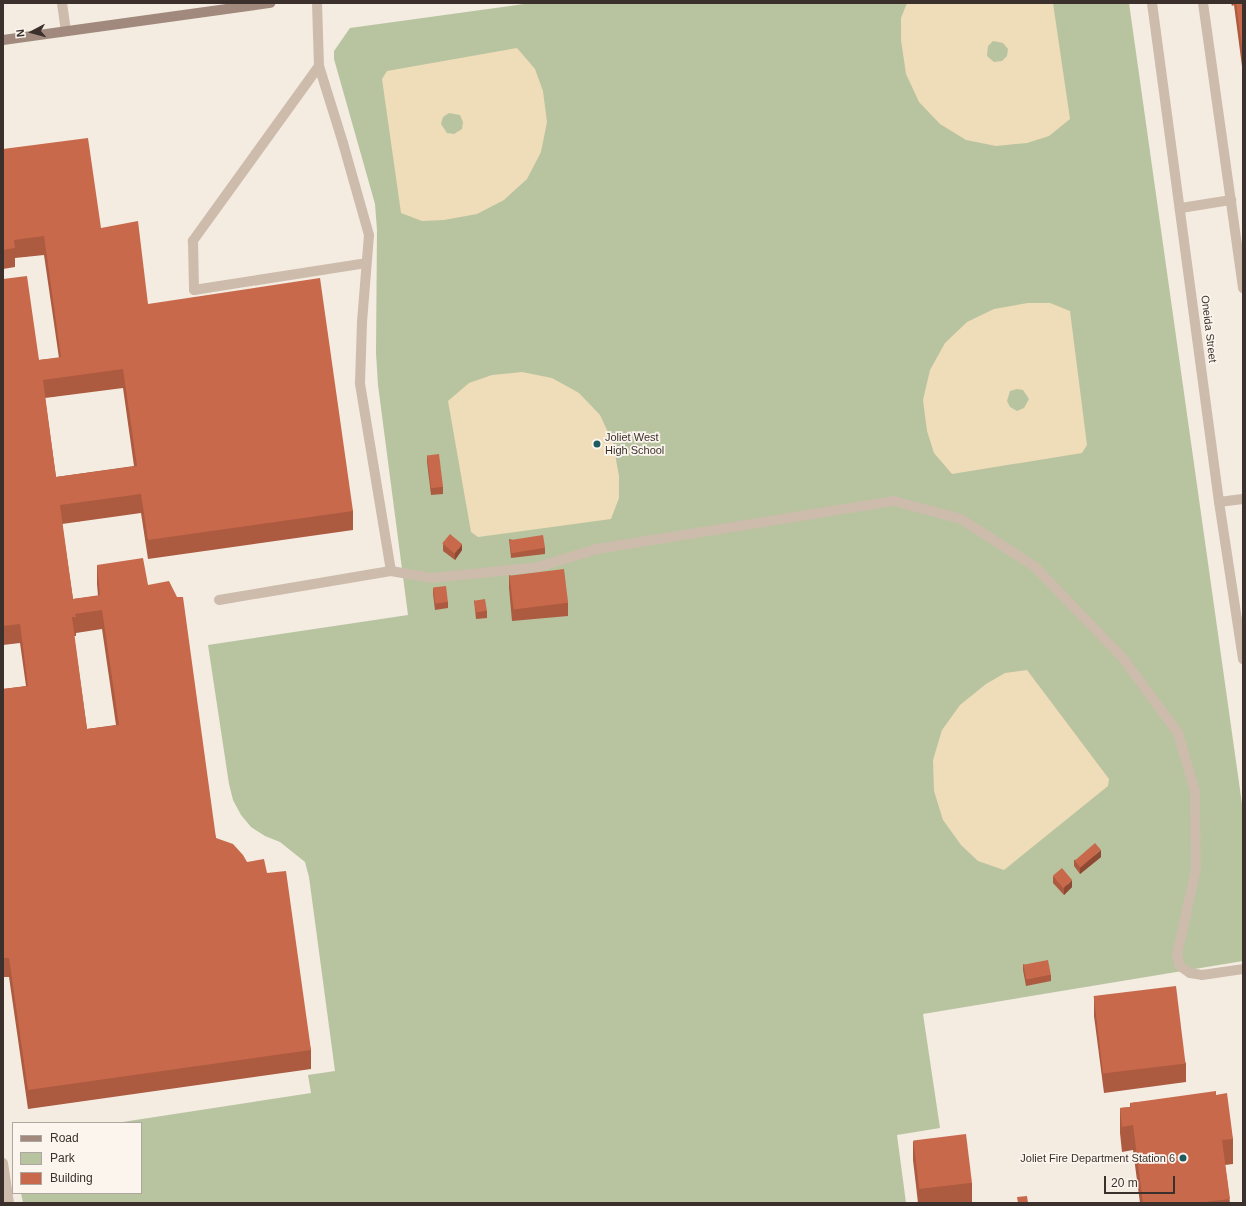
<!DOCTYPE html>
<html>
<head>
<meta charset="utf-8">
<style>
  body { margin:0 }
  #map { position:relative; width:1246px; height:1206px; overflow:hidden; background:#f4ebe1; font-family:Helvetica,sans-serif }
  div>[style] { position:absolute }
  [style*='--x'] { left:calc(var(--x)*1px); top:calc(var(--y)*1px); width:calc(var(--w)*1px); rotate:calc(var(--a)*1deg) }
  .green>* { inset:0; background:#b8c4a0 }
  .sand>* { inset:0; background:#efdcb8 }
  .service>* { height:10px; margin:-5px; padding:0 5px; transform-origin:5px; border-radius:5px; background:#cdbbac }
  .minor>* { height:10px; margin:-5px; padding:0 5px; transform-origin:5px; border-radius:5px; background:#cdbbac }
  .secondary>* { height:10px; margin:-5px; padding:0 5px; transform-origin:5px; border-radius:5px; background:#a18a7d }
  .wall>* { inset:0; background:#ac5a40 }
  .shaded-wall>* { inset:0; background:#8c4a34 }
  .building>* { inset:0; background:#c8694b; transform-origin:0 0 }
  .dots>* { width:11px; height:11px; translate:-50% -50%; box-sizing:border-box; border:2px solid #fbf5ee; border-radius:50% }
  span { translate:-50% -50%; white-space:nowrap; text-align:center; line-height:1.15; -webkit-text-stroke:3.5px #fbf5ee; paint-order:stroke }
  .street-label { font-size:11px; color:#3b302b }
  .poi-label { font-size:11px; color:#3b302b }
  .left { translate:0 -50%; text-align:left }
  .right { translate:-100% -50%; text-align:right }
  .frame { position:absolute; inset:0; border:4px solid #3b302b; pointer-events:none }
  .legend { position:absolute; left:12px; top:1122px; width:130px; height:72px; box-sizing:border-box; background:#fbf5ee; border:1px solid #aea6a0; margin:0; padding:5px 7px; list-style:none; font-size:12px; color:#3b302b }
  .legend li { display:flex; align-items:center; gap:8px; height:20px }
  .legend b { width:20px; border:1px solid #aea6a0 }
  .north { position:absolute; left:12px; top:12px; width:40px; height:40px; -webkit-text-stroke:3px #fbf5ee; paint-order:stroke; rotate:264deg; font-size:11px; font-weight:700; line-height:16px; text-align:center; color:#3b302b }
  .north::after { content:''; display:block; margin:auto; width:14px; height:18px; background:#3b302b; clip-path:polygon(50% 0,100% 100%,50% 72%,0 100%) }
  .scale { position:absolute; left:1104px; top:1176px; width:71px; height:18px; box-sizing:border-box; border:2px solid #3b302b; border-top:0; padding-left:5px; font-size:12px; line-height:14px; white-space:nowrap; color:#3b302b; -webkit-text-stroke:3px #fbf5ee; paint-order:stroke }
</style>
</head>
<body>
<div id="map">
  <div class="green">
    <div style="clip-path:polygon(531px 3px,1129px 3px,1243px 811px,1243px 961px,923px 1014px,940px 1128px,897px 1135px,906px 1203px,23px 1203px,21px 1193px,141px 1193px,141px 1123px,116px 1123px,311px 1093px,308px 1075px,335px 1071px,309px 877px,305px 862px,280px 842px,265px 836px,251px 827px,241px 815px,233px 800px,229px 784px,208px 645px,408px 615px,378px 385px,376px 353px,377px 230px,375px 204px,334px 59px,334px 51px,350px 28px)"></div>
  </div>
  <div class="sand">
    <div style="clip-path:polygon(evenodd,907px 3px,1053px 3px,1070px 119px,1049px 136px,1027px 143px,996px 146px,966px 140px,940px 124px,919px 102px,906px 74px,901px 40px,901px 18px,907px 3px,993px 41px,1003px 43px,1008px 49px,1007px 56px,1002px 61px,994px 62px,987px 56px,988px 46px,993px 41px)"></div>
    <div style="clip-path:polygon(evenodd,517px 48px,535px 69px,543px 91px,547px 122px,541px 152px,527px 179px,504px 200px,477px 214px,444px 220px,422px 221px,401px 213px,382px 79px,387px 71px,517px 48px,449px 113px,460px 115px,463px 122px,462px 129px,454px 134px,447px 133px,441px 124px,443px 117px,449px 113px)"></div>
    <div style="clip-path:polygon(evenodd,1028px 303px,1050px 303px,1070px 311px,1087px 445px,1082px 453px,952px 474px,934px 453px,927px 431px,923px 400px,930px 370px,945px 343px,967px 322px,994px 309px,1028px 303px,1017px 389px,1023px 390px,1029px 399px,1024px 408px,1017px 411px,1010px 407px,1007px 401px,1010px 391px,1017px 389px)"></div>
    <div style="clip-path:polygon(522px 372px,552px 378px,579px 393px,600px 415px,613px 443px,619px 476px,619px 498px,611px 519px,478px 537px,471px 532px,448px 401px,469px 383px,492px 375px)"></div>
    <div style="clip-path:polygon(1027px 670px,1109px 779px,1108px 786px,1004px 870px,978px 861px,961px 845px,943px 820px,934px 791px,933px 760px,942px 730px,960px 705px,986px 684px,1005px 673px)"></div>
  </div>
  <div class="service">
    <div style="--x:62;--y:3;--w:28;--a:82"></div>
    <div style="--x:1203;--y:3;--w:288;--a:82"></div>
    <div style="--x:319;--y:66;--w:216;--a:125.8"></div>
    <div style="--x:193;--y:241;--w:49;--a:88.8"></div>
    <div style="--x:194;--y:290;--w:174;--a:-8.9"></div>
    <div style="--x:1181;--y:208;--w:51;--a:-9.1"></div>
    <div style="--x:1219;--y:502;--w:24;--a:-7"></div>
    <div style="--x:391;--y:571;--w:42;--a:9.7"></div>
    <div style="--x:432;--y:578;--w:107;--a:-5.9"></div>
    <div style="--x:538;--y:567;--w:62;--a:-17"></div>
    <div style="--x:597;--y:549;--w:301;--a:-9.2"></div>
    <div style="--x:894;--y:501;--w:69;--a:15"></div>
    <div style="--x:961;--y:519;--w:87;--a:32.8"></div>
    <div style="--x:1034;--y:566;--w:127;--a:46"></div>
    <div style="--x:1122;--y:657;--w:94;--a:53.6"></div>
    <div style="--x:1178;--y:733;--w:61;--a:73.9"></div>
    <div style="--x:1195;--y:792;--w:77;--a:89.3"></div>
    <div style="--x:1196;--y:869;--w:88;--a:102.5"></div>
    <div style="--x:1177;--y:955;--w:11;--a:75"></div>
    <div style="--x:1180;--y:966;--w:12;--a:35"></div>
    <div style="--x:1190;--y:973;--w:12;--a:9"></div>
    <div style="--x:1202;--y:975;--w:41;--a:-8.3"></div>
    <div style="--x:219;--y:600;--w:174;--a:-9.6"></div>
    <div style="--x:391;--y:571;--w:191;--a:-99.4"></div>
    <div style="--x:360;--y:383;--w:61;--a:-88.1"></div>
    <div style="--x:362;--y:322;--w:87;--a:-85.4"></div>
    <div style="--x:369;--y:235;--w:96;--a:-105.8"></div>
    <div style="--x:343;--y:143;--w:81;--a:-107.3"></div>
    <div style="--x:319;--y:66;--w:63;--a:-91.8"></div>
    <div style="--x:3;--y:1163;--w:40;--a:81.5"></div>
  </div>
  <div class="minor">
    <div style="--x:1152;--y:3;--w:503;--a:82.35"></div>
    <div style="--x:1219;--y:502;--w:159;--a:81.3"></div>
  </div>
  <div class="secondary">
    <div style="--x:3;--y:40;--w:270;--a:-7.9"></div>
  </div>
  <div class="wall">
    <div style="clip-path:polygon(1231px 3px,1243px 3px,1243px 74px,1234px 5px,1232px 6px)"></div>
    <div style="clip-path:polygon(evenodd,3px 149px,101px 228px,148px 304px,353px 511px,353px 530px,148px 559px,141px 513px,62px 524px,73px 599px,98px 596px,97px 584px,97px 565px,148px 585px,216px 838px,247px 862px,267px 873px,311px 1050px,311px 1069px,28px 1109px,9px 977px,3px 977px,3px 689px,26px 686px,20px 643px,3px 645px,3px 279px,39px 360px,59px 358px,44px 255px,15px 258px,15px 267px,3px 269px,3px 149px,123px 388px,134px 466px,56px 477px,45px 398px,123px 388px,3px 149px,102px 629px,116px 725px,87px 729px,74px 636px,76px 636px,76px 633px,102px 629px)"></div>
    <div style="clip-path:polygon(427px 455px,443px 487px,443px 494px,431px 495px,427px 462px)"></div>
    <div style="clip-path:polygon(509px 539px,545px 548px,545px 554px,511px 558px)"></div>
    <div style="clip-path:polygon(443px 544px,462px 550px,455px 560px,443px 551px)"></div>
    <div style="clip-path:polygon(509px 575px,568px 603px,568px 616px,512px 621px,509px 588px)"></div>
    <div style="clip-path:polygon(433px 588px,448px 602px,448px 608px,435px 610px,433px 594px)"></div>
    <div style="clip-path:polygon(474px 600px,487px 611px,487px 618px,476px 619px)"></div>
    <div style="clip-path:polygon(1101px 857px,1080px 874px,1074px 866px,1074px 860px)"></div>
    <div style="clip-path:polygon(1053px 876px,1072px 887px,1064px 895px,1053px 883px)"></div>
    <div style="clip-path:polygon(1023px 964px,1051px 975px,1051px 981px,1026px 986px,1023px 970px)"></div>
    <div style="clip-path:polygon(1094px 997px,1186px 1063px,1186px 1082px,1104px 1093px,1094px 1016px)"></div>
    <div style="clip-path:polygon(1216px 1095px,1233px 1139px,1233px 1164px,1225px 1165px,1230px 1203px,1140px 1203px,1133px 1150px,1122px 1152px,1120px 1133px,1120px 1108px,1130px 1107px,1130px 1103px)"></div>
    <div style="clip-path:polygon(913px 1141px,972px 1183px,972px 1202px,963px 1203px,918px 1203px,913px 1160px)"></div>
  </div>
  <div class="shaded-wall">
    <div style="clip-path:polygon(462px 544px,462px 550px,455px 560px,455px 553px)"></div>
    <div style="clip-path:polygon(1101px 850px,1101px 857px,1080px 874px,1080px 867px)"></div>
    <div style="clip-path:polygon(1072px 880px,1072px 887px,1064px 895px,1064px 888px)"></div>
  </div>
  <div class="building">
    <div style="clip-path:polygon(1236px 3px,1243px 3px,1243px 55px)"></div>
    <div style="clip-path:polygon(evenodd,88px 138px,101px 228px,138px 221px,148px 304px,320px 278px,353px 511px,148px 540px,141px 494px,60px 505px,73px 599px,100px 595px,97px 565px,143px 558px,148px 585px,169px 581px,177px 597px,183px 597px,216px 838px,233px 844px,243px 855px,247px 862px,264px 859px,267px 873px,286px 871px,311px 1050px,28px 1090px,9px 958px,3px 958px,3px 689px,28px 686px,20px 624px,3px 626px,3px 279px,27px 276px,39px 360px,61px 357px,44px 236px,14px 240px,15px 248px,3px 250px,3px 149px,88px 138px,123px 369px,137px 466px,56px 477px,43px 380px,123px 369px,88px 138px,102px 610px,119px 725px,87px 729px,72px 617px,76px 617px,75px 614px,102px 610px)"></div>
    <div style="left:439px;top:454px;width:33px;height:12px;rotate:83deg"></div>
    <div style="left:450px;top:534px;width:16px;height:12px;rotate:40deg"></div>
    <div style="left:543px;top:535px;width:13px;height:34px;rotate:81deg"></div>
    <div style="left:564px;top:569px;width:34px;height:55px;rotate:83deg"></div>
    <div style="left:446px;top:586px;width:16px;height:13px;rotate:83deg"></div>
    <div style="left:485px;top:599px;width:12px;height:11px;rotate:81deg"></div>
    <div style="left:1095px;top:843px;width:9px;height:27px;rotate:49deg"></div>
    <div style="left:1062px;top:868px;width:16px;height:12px;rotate:50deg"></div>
    <div style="left:1048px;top:960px;width:15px;height:25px;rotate:79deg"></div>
    <div style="left:1176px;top:986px;width:78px;height:83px;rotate:83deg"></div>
    <div style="clip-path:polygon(1216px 1091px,1216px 1095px,1227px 1093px,1233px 1139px,1222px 1140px,1230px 1199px,1197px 1203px,1143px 1203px,1133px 1125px,1122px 1127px,1120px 1108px,1131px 1107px,1130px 1103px)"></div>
    <div style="left:966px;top:1134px;width:49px;height:53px;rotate:83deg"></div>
    <div style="clip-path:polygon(1027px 1196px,1028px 1203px,1018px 1203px,1017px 1197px)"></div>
  </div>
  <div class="dots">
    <div style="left:597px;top:444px;background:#1f5a5e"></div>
    <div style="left:1183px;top:1158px;background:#1f5a5e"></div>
  </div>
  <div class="street-label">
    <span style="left:1209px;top:329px;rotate:83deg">Oneida Street</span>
  </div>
  <div class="poi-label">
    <span class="left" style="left:605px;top:444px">Joliet West<br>High School</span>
    <span class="right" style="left:1175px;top:1158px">Joliet Fire Department Station 6</span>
  </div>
  <div class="frame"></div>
  <ul class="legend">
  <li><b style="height:5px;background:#a18a7d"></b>Road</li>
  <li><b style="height:11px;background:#b8c4a0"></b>Park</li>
  <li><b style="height:11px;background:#c8694b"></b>Building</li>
  </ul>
  <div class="north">N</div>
  <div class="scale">20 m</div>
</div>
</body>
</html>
